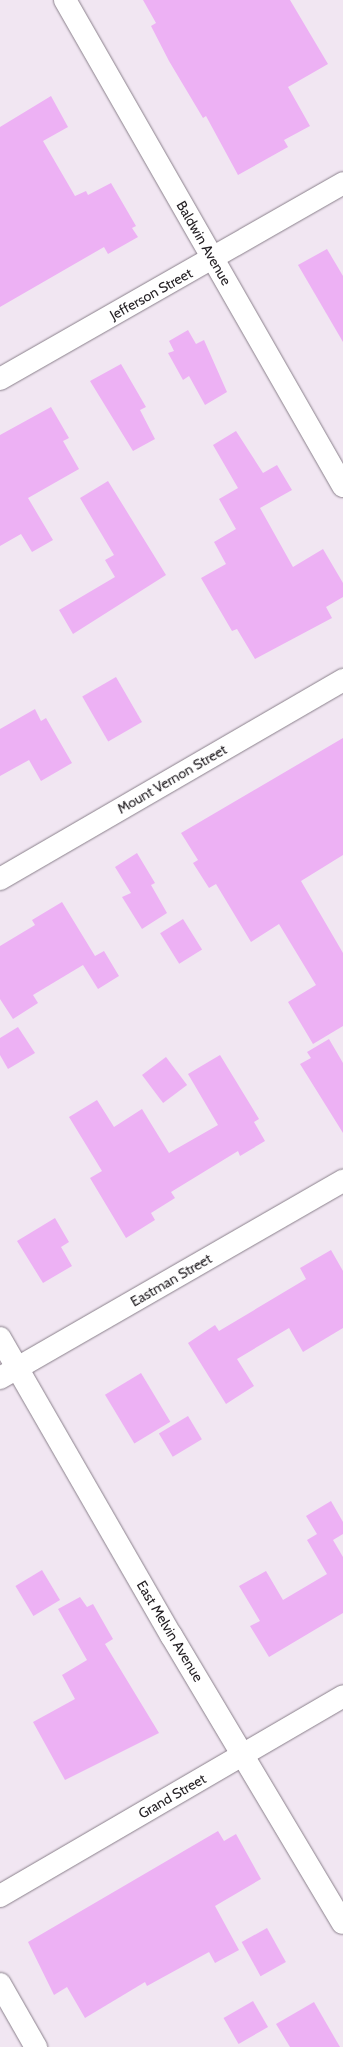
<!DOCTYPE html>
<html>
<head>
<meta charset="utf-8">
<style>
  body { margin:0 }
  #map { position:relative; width:343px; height:2047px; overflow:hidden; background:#f1e6f2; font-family:Cabin,sans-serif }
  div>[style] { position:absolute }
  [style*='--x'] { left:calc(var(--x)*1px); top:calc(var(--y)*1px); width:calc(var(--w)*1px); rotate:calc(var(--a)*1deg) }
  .building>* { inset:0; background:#edb1f4; transform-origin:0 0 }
  .roads { filter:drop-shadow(0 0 1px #8a808b) drop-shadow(0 0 1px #8a808b) }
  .minor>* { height:22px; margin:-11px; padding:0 11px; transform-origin:11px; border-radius:11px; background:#fff }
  span { translate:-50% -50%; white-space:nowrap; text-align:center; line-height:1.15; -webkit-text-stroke:3px #fff; paint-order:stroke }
  .street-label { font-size:14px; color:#252125 }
</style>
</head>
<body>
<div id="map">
  <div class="building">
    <div style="clip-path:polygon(143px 0,290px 0,328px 64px,288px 87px,310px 126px,284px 140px,288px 147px,238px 175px,206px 116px,203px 118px,169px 61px,151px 26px,156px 23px)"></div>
    <div style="clip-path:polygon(51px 96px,68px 127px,43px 141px,75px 196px,86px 191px,88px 195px,111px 183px,136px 226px,132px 228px,138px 237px,108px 254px,104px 247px,0 307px,0 127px)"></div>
    <div style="clip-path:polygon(327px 249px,343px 276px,343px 342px,298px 265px)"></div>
    <div style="clip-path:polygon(188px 330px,196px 344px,204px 340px,227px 392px,205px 405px,189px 376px,183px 380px,168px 353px,174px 351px,169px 341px)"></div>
    <div style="clip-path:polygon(121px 364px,146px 407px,140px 410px,155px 439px,133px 451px,90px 381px)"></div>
    <div style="clip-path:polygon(51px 407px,69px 438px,63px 441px,79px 469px,28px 498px,53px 540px,32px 552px,21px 534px,0 546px,0 435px)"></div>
    <div style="clip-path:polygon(236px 431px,263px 473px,277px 465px,292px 490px,260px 508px,293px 567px,323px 549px,343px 583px,343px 597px,326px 607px,332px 618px,255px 659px,237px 629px,232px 631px,201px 578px,226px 564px,214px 542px,236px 529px,219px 499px,238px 488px,213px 445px)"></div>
    <div style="clip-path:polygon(108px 481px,166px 575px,73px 634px,59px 610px,115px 577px,105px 560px,114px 555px,80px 498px)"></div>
    <div style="left:116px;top:677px;width:52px;height:39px;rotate:60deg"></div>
    <div style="clip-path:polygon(35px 709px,41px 721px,46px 718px,72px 763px,41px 781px,29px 760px,0 776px,0 729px)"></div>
    <div style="clip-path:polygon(343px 738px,343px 855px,301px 881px,343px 953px,343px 1026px,313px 1044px,288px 1002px,316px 985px,279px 924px,251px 942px,216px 884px,209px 888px,193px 863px,198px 860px,181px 833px)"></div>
    <div style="clip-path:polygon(137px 853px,155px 883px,151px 885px,167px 913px,142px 929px,122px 897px,131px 893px,115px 867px)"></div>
    <div style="clip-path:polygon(62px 902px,95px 956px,104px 951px,119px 976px,98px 989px,83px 965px,33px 995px,38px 1003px,13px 1019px,0 999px,0 946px,35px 925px,32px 920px)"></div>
    <div style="left:183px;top:919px;width:36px;height:27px;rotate:58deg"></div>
    <div style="clip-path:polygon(18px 1027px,35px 1053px,8px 1069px,0 1055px,0 1038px)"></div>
    <div style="clip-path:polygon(329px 1039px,343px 1063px,343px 1133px,300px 1064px,311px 1058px,307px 1052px)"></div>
    <div style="clip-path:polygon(220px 1055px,259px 1119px,254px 1122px,265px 1141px,240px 1156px,238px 1151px,171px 1192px,175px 1198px,151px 1213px,155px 1220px,126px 1238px,90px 1178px,102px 1171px,69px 1117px,97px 1100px,114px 1127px,142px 1109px,169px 1153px,218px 1125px,188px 1074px)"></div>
    <div style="left:166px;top:1057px;width:35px;height:30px;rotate:53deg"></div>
    <div style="clip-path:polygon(55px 1218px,69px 1242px,61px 1247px,72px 1266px,43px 1283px,17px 1241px)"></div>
    <div style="clip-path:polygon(331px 1250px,343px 1271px,343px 1328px,303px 1352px,289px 1328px,237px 1359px,254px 1386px,226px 1404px,188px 1343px,215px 1325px,219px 1331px,306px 1279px,300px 1268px)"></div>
    <div style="left:141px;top:1373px;width:57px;height:42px;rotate:59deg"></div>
    <div style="left:188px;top:1416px;width:27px;height:34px;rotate:59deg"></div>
    <div style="clip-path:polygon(331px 1501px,343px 1522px,343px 1534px,333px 1540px,343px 1557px,343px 1613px,269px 1657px,250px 1626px,260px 1621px,239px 1586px,266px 1571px,283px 1600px,327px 1574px,307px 1540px,317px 1534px,306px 1516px)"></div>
    <div style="left:42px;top:1570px;width:35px;height:31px;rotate:59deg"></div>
    <div style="clip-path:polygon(80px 1597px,87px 1607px,93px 1604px,113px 1639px,105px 1644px,159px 1733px,65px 1780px,33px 1722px,75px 1699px,62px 1675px,87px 1660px,58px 1609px)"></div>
    <div style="clip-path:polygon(218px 1831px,224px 1841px,236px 1834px,261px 1879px,215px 1906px,239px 1950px,215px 1963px,209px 1952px,147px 1986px,145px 1982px,85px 2018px,67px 1987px,54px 1995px,28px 1942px)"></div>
    <div style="left:267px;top:1928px;width:39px;height:29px;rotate:61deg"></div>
    <div style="left:253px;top:2001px;width:30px;height:34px;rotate:60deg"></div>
    <div style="clip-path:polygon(314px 2002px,340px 2047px,290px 2047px,276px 2024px)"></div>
  </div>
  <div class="roads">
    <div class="minor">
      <div style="--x:65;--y:0;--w:560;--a:60.23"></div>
      <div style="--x:0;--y:379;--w:395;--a:-29.7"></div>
      <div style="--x:0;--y:879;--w:397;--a:-30.1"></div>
      <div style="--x:0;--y:1338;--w:343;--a:60.1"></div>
      <div style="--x:171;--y:1635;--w:335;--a:59.2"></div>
      <div style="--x:0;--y:1378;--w:396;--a:-29.9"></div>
      <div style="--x:0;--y:1896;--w:397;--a:-30.2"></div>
      <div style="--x:0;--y:1984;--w:73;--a:60.3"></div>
    </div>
  </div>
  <div class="street-label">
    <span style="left:204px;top:243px;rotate:60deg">Baldwin Avenue</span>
    <span style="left:151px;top:294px;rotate:-29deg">Jefferson Street</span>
    <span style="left:172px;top:779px;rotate:-30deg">Mount Vernon Street</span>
    <span style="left:171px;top:1280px;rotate:-30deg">Eastman Street</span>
    <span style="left:170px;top:1631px;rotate:59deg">East Melvin Avenue</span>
    <span style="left:172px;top:1796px;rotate:-30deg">Grand Street</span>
  </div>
</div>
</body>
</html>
